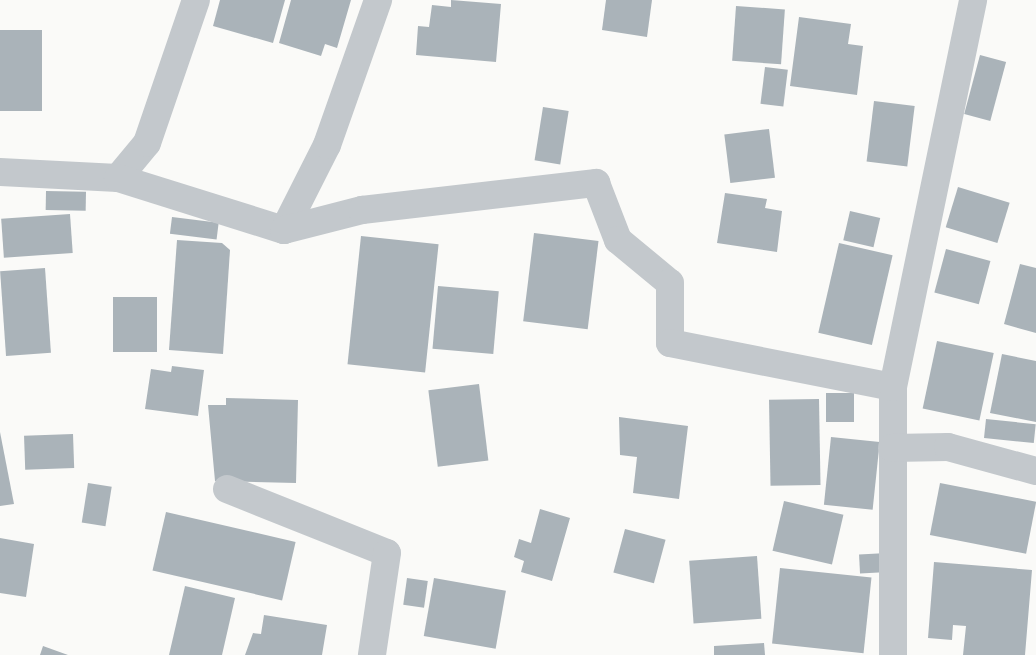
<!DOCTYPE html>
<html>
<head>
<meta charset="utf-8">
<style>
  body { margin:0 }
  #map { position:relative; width:1036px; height:655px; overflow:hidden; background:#fafaf8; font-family:Helvetica,sans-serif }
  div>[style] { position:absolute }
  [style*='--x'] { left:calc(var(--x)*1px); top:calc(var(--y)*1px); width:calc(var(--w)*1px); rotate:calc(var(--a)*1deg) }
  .building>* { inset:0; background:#aab3b9; transform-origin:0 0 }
  .street>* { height:28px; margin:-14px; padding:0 14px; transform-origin:14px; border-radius:14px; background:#c3c8cc }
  span { translate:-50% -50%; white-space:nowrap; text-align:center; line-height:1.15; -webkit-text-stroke:8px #fff; paint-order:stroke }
</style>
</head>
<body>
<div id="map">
  <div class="building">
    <div style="clip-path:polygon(220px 0,285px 0,273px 43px,213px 26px)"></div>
    <div style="clip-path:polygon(291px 0,351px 0,337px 48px,325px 44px,321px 56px,279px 43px)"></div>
    <div style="clip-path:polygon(451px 0,501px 4px,496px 62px,416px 55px,418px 26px,429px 27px,432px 5px,451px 7px)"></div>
    <div style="clip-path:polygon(606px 0,652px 0,647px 37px,602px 30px)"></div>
    <div style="left:736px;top:6px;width:49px;height:55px;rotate:4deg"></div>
    <div style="clip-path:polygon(799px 17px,851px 24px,848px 44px,863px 46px,857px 95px,790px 86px)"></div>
    <div style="left:0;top:30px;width:42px;height:81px"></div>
    <div style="left:980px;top:55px;width:27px;height:61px;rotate:15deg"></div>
    <div style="left:765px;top:67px;width:23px;height:37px;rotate:7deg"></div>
    <div style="left:874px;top:101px;width:41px;height:61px;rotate:7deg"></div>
    <div style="left:543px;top:107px;width:26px;height:54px;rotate:9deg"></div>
    <div style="left:769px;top:129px;width:49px;height:45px;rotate:83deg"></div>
    <div style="left:958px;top:187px;width:54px;height:42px;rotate:17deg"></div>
    <div style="left:46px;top:191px;width:40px;height:19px;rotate:1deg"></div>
    <div style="clip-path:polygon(725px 193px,767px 199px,765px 208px,782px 211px,777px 252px,717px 243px)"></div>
    <div style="left:850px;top:211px;width:31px;height:30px;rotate:13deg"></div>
    <div style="left:70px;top:214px;width:39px;height:69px;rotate:86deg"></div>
    <div style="left:172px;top:217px;width:47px;height:17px;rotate:7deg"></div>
    <div style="left:534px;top:233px;width:65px;height:89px;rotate:7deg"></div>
    <div style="left:361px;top:236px;width:78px;height:129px;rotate:6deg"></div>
    <div style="clip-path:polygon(177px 240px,222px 243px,230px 250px,223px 354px,169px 350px)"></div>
    <div style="left:839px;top:243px;width:55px;height:92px;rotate:13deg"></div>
    <div style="left:946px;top:249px;width:46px;height:45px;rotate:15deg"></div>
    <div style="clip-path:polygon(1020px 264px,1036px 268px,1036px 333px,1004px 324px)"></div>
    <div style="left:45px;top:268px;width:85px;height:45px;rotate:86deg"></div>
    <div style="left:438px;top:286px;width:61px;height:63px;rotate:5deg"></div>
    <div style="left:113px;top:297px;width:44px;height:55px"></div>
    <div style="left:937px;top:341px;width:58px;height:69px;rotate:12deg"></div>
    <div style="clip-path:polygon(1002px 354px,1036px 361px,1036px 422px,990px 413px)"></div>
    <div style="clip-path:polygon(172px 366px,204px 370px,198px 416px,145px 409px,151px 369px,171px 372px)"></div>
    <div style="left:479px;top:384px;width:77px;height:51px;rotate:83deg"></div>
    <div style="left:826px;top:393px;width:28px;height:29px"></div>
    <div style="clip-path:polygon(226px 398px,298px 400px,296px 483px,215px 481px,208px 405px,226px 405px)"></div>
    <div style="left:819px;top:399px;width:86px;height:50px;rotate:89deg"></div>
    <div style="clip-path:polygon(619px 417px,688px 426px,679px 499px,633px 493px,637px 457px,620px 455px)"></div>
    <div style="left:986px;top:419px;width:50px;height:19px;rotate:6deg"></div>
    <div style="clip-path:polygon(0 432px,14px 504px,0 506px)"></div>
    <div style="left:73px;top:434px;width:34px;height:49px;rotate:88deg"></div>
    <div style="left:831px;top:437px;width:49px;height:68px;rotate:6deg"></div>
    <div style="left:88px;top:483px;width:24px;height:40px;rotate:9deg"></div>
    <div style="left:940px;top:483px;width:98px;height:53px;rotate:11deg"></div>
    <div style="left:784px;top:501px;width:61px;height:51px;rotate:13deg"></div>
    <div style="clip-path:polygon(540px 509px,570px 518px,552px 581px,521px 572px,524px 561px,514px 557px,519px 539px,531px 543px)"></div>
    <div style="left:166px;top:512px;width:133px;height:60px;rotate:13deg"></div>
    <div style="left:625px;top:529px;width:42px;height:45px;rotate:15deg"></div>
    <div style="clip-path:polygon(0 538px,34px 544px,26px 597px,0 593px)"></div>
    <div style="left:887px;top:553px;width:19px;height:28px;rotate:87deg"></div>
    <div style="left:757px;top:556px;width:63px;height:68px;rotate:86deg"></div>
    <div style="clip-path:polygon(934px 562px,1032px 570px,1025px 655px,963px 655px,966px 626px,953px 625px,952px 640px,928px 638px)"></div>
    <div style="left:780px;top:568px;width:92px;height:76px;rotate:6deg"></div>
    <div style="left:407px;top:578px;width:21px;height:27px;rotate:8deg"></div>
    <div style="left:434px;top:578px;width:73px;height:59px;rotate:10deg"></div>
    <div style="clip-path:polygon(185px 586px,235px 598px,222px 655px,169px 655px)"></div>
    <div style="clip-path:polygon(264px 615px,327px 625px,322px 655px,245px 655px,253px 633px,261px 634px)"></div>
    <div style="clip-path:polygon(764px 643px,765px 655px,714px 655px,714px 646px)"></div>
    <div style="clip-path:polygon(43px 646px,68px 655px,40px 655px)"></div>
  </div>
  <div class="street">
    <div style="--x:0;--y:172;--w:118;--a:2.9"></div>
    <div style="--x:118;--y:178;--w:45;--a:-50.4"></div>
    <div style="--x:147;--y:143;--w:151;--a:-71.1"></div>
    <div style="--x:118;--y:178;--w:174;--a:17.4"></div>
    <div style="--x:284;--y:230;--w:95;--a:-63.2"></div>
    <div style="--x:327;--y:145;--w:154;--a:-70.6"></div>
    <div style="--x:284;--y:230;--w:81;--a:-14.4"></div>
    <div style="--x:362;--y:210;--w:236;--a:-6.6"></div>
    <div style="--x:596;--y:183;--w:61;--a:68.9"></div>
    <div style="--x:618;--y:240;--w:67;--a:39.6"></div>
    <div style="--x:670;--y:283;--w:60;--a:90"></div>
    <div style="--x:670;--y:343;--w:227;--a:11.2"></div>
    <div style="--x:893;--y:387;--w:268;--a:90"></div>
    <div style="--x:893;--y:387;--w:395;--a:-78.3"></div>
    <div style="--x:892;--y:448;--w:56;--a:-1"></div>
    <div style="--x:948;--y:447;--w:91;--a:15.3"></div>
    <div style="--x:227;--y:489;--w:172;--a:21.8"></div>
    <div style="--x:387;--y:553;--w:103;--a:98.4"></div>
  </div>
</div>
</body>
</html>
